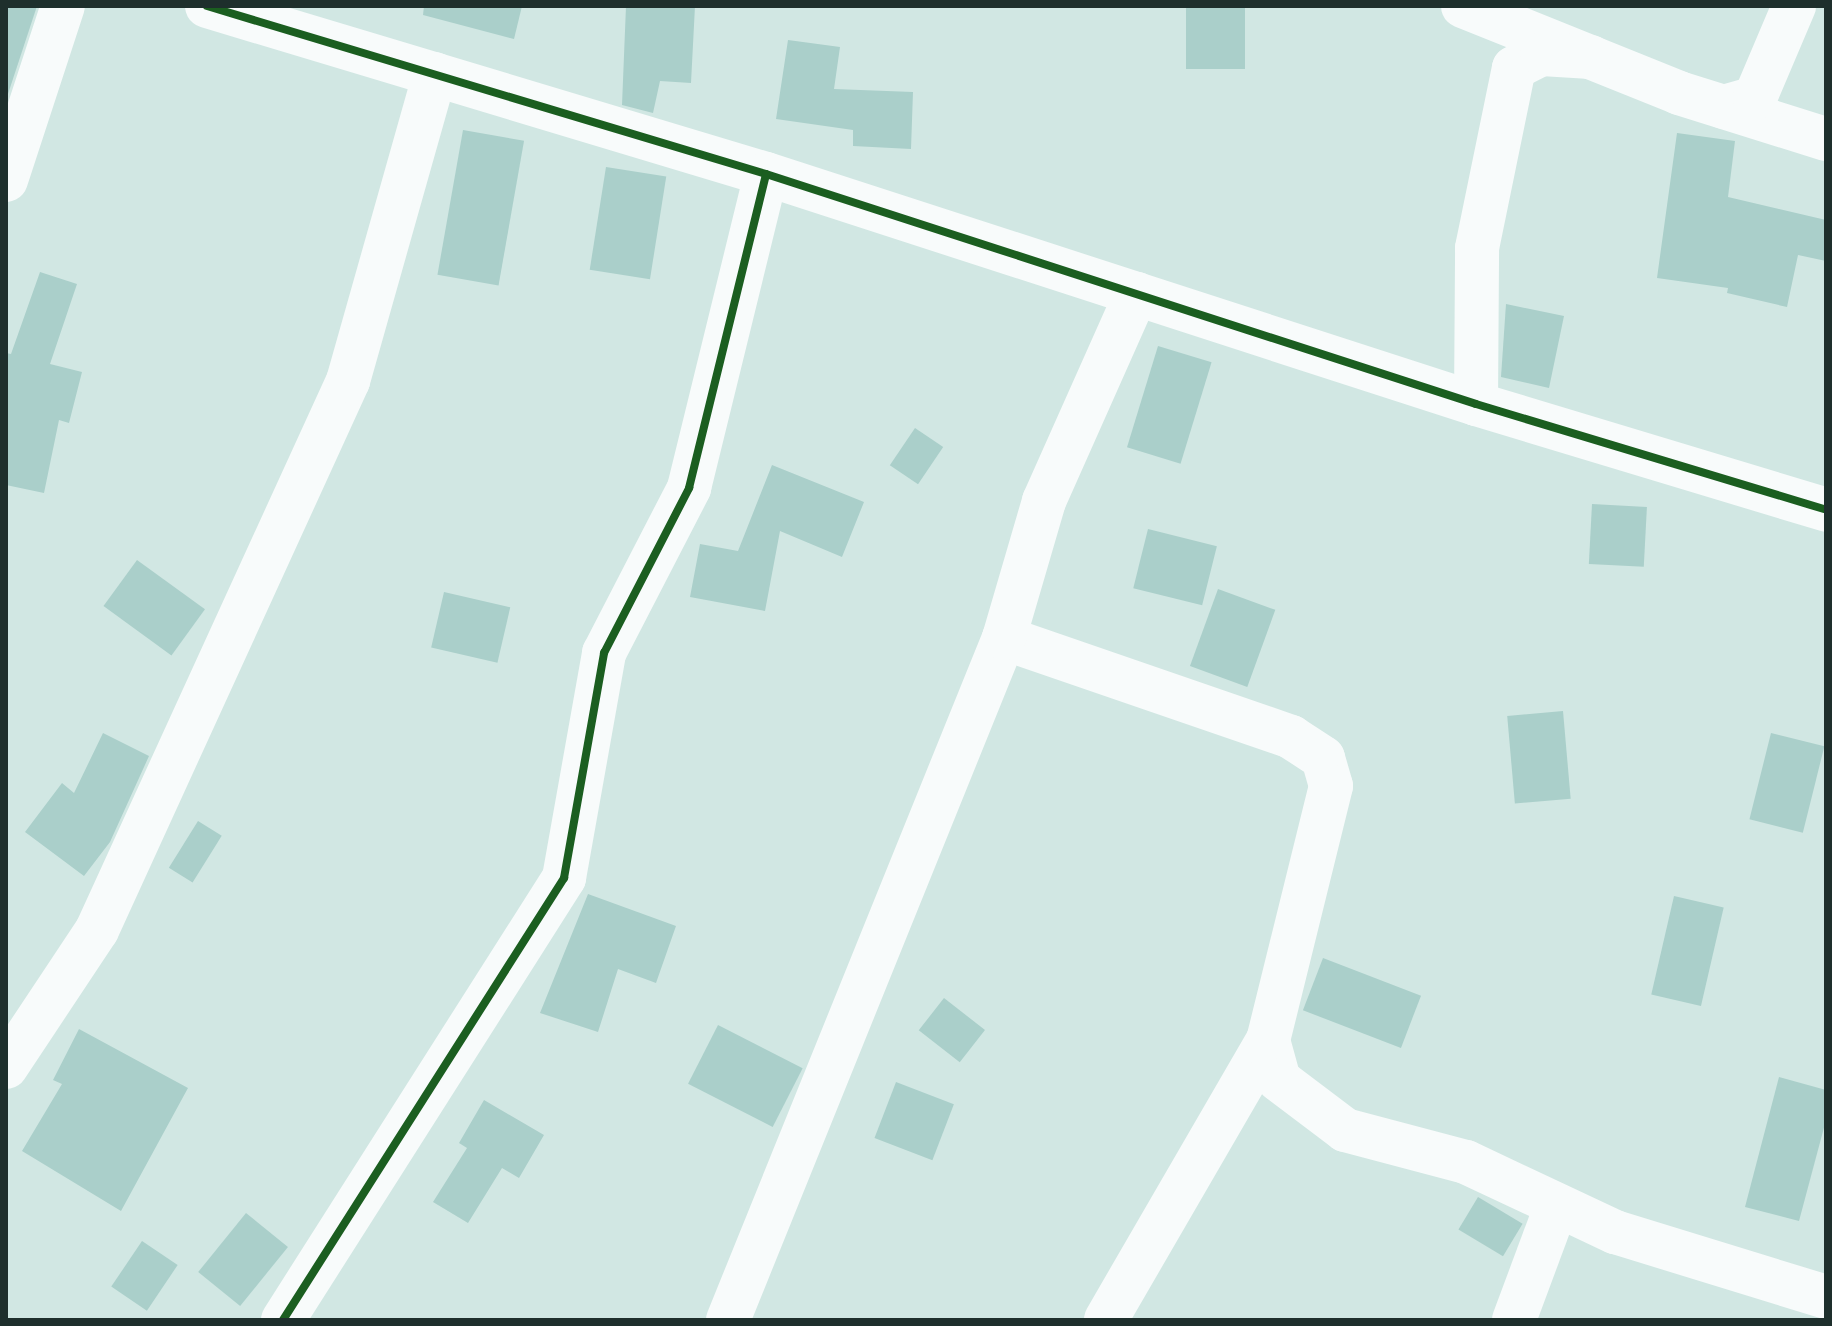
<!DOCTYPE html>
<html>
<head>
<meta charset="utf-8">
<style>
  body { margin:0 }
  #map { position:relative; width:1832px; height:1326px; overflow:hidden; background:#d1e7e3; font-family:"Roboto Condensed",sans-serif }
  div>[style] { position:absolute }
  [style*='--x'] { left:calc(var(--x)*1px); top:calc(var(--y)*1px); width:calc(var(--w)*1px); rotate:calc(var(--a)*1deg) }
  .building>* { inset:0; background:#aacfca; transform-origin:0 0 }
  .minor>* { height:44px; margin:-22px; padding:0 22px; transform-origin:22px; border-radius:22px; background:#f8fbfb }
  .cycleway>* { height:8px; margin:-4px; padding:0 4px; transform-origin:4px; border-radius:4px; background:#1b5e20 }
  span { translate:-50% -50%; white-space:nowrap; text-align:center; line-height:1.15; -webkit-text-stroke:7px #d4fff7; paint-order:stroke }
  .frame { position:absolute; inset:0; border:8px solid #1e2f2c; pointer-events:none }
</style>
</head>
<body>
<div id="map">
  <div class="building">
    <div style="clip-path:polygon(6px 6px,37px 6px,6px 100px)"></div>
    <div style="clip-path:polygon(424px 6px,522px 6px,514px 39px,423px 15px)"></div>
    <div style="clip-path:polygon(626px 6px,695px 6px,691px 83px,660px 81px,653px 113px,622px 105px)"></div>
    <div style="left:1186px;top:6px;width:59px;height:63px"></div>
    <div style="clip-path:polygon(788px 40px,840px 47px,834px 89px,913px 92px,911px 149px,853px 146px,853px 130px,776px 119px)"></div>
    <div style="left:463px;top:130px;width:62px;height:147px;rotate:10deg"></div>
    <div style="clip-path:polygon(1677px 133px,1735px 141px,1728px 197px,1826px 220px,1826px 261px,1798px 255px,1787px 307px,1727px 293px,1728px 288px,1657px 278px)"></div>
    <div style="left:606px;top:167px;width:61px;height:104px;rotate:9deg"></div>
    <div style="clip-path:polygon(40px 272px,77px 284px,50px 364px,82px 372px,69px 423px,59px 420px,44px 493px,6px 485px,6px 353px,11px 354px)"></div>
    <div style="clip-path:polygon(1506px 304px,1564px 316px,1549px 388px,1501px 377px)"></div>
    <div style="left:1158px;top:346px;width:56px;height:106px;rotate:17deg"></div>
    <div style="left:915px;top:428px;width:34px;height:45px;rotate:34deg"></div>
    <div style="clip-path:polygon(772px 465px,864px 502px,842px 557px,780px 531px,765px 611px,690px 597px,700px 544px,738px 551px)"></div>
    <div style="left:1592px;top:504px;width:55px;height:60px;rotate:3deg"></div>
    <div style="left:1148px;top:529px;width:71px;height:61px;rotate:14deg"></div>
    <div style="left:137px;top:560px;width:84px;height:57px;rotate:36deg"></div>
    <div style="left:1218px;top:589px;width:61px;height:82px;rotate:20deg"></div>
    <div style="left:444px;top:592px;width:68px;height:57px;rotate:13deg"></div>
    <div style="left:1563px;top:711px;width:88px;height:56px;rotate:85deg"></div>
    <div style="clip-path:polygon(103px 733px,149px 756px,110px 842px,84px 876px,25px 832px,62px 783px,74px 793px)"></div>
    <div style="left:1771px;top:733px;width:55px;height:89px;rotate:14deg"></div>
    <div style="left:198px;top:821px;width:28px;height:55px;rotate:32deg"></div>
    <div style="clip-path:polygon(588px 894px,676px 926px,656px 983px,618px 969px,598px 1032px,540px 1013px)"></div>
    <div style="left:1674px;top:896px;width:51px;height:101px;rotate:13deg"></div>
    <div style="left:1323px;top:958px;width:105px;height:56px;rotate:21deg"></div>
    <div style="left:944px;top:998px;width:52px;height:41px;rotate:38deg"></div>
    <div style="left:718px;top:1025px;width:95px;height:66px;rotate:27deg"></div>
    <div style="clip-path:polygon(79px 1029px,188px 1088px,121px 1211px,22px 1151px,62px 1084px,53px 1080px)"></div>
    <div style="clip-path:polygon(1779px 1077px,1826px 1090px,1826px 1120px,1799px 1221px,1745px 1207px)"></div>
    <div style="left:896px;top:1082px;width:62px;height:60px;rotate:21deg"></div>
    <div style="clip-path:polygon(484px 1100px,544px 1135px,519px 1178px,502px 1168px,468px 1223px,433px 1202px,467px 1148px,459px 1143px)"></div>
    <div style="left:1478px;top:1197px;width:52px;height:38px;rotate:31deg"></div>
    <div style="left:246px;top:1213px;width:54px;height:76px;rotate:39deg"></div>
    <div style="left:142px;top:1241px;width:43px;height:55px;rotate:34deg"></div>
  </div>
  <div class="minor">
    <div style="--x:207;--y:6;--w:584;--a:16.73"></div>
    <div style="--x:766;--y:174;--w:746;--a:17.95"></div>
    <div style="--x:1476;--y:404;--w:366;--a:16.8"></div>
    <div style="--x:1463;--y:6;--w:233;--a:21.9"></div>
    <div style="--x:1679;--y:93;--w:154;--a:17.4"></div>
    <div style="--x:1724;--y:107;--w:32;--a:-16"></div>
    <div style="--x:1755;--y:98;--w:100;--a:-67"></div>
    <div style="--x:6;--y:180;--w:183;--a:-71.9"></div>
    <div style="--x:1476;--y:404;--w:156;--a:-89.6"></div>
    <div style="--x:1477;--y:248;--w:184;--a:-78.4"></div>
    <div style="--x:1514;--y:68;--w:31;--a:-27"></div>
    <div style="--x:1542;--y:54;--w:49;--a:3.5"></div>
    <div style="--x:1004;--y:638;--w:304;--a:19"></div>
    <div style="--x:1291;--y:737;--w:38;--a:33"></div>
    <div style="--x:1323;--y:758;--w:29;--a:74"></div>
    <div style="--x:1331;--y:786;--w:262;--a:103.9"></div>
    <div style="--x:1268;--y:1040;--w:323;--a:120.1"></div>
    <div style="--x:1268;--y:1040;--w:41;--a:74.6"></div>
    <div style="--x:1279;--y:1080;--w:83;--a:37.1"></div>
    <div style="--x:1345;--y:1130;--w:125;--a:14.8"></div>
    <div style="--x:1466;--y:1162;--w:165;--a:25.2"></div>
    <div style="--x:1615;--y:1232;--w:221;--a:17.1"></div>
    <div style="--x:6;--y:1067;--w:164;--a:-56.4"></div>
    <div style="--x:97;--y:930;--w:604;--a:-65.43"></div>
    <div style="--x:348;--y:381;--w:319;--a:-74.2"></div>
    <div style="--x:283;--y:1320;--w:524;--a:-57.55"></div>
    <div style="--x:564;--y:878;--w:229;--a:-79.9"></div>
    <div style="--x:604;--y:653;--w:186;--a:-62.7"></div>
    <div style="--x:689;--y:488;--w:323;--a:-76.2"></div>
    <div style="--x:728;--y:1320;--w:736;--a:-67.97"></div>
    <div style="--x:1004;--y:638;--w:143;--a:-73.7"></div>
    <div style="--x:1044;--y:501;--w:227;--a:-66"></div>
    <div style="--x:1514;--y:1320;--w:121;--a:-69.6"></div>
  </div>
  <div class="cycleway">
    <div style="--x:207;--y:6;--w:584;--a:16.73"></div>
    <div style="--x:766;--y:174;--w:746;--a:17.95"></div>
    <div style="--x:1476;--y:404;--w:366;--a:16.8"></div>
    <div style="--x:283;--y:1320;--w:524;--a:-57.55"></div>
    <div style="--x:564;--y:878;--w:229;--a:-79.9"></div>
    <div style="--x:604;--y:653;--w:186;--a:-62.7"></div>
    <div style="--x:689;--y:488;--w:323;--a:-76.2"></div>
  </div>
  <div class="frame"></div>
</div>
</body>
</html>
